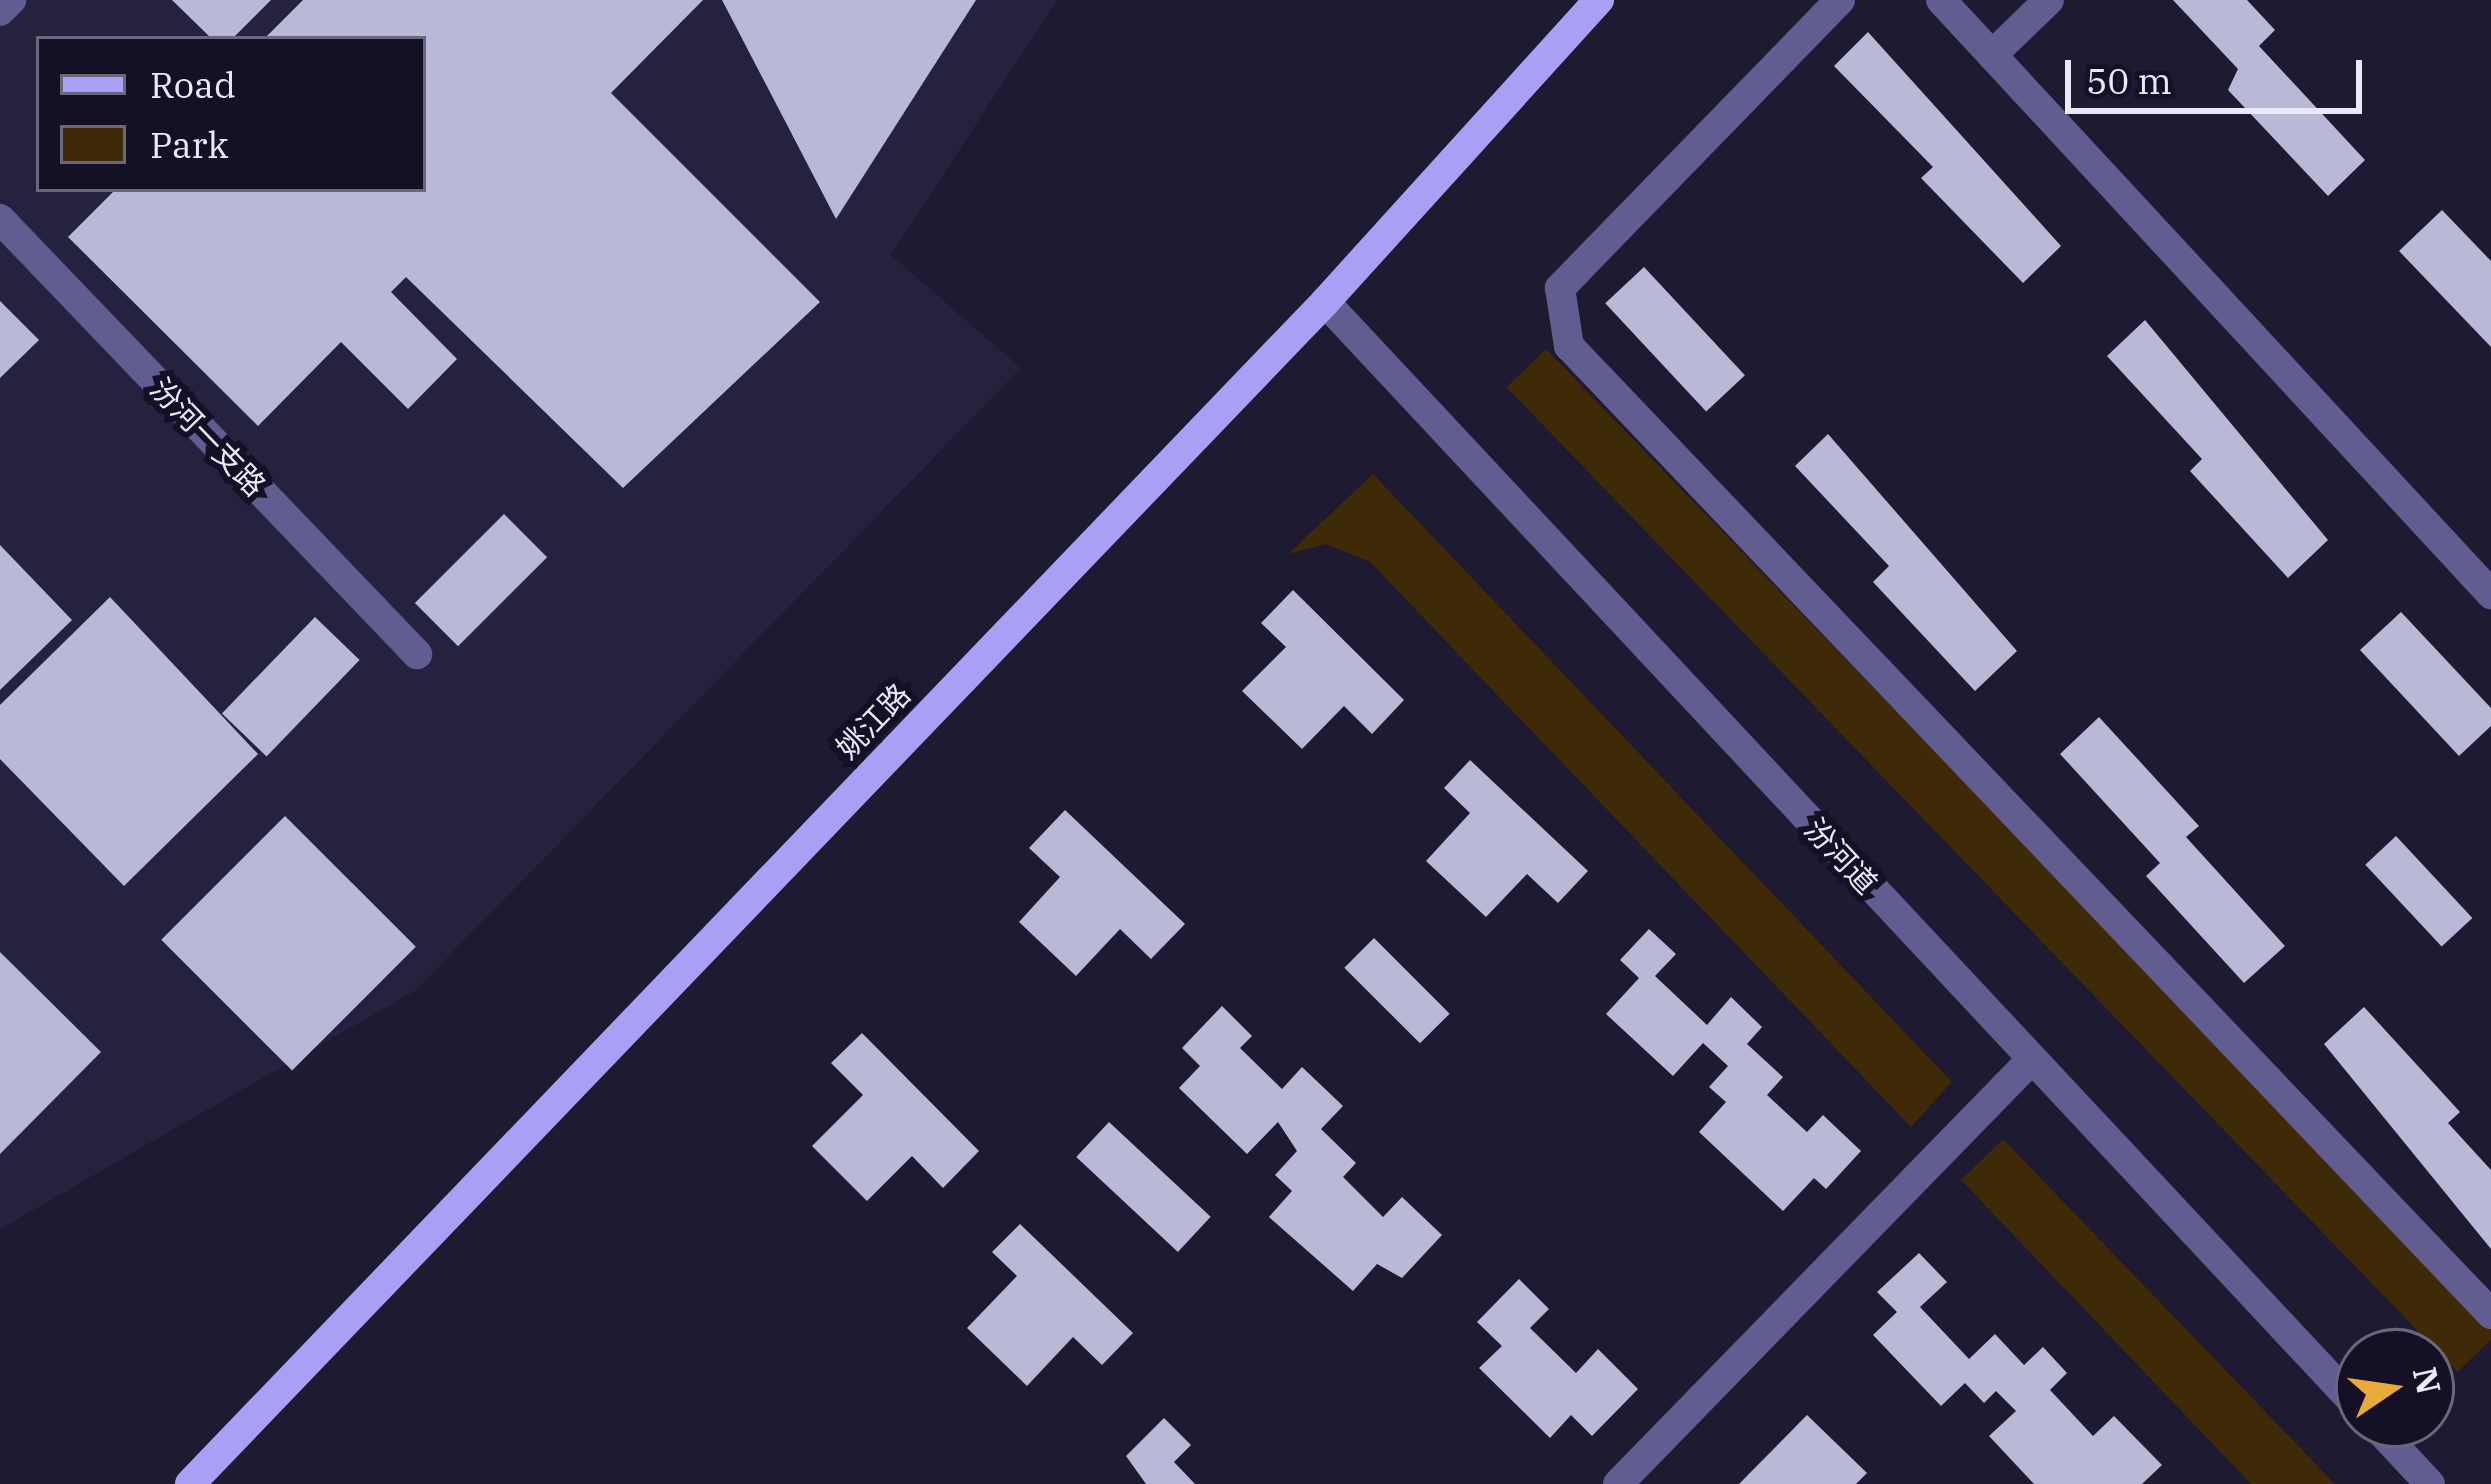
<!DOCTYPE html>
<html>
<head>
<meta charset="utf-8">
<style>
  body { margin:0 }
  #map { position:relative; width:2491px; height:1484px; overflow:hidden; background:#1d1a32; font-family:"IBM Plex Serif","Noto Sans SC",serif }
  div>[style] { position:absolute }
  [style*='--x'] { left:calc(var(--x)*1px); top:calc(var(--y)*1px); width:calc(var(--w)*1px); rotate:calc(var(--a)*1deg) }
  .built>* { inset:0; background:#25223f }
  .green>* { inset:0; background:#3e2a06; transform-origin:0 0 }
  .building>* { inset:0; background:#b9b8d7; transform-origin:0 0 }
  .minor>* { height:30px; margin:-15px; padding:0 15px; transform-origin:15px; border-radius:15px; background:#625d90 }
  .major>* { height:30px; margin:-15px; padding:0 15px; transform-origin:15px; border-radius:15px; background:#a7a0f5 }
  span { translate:-50% -50%; white-space:nowrap; text-align:center; line-height:1.15; -webkit-text-stroke:12px #141127; paint-order:stroke }
  .street-label { font-size:30px; color:#e9e9f9 }
  .legend { position:absolute; left:36px; top:36px; width:390px; height:156px; box-sizing:border-box; background:#141127; border:3px solid #69677b; margin:0; padding:15px 21px; list-style:none; font-size:36px; color:#e9e9f9 }
  .legend li { display:flex; align-items:center; gap:24px; height:60px }
  .legend b { width:60px; border:3px solid #69677b }
  .north { position:absolute; left:2335px; top:1328px; width:120px; height:120px; box-sizing:border-box; background:#141127; border:3px solid #69677b; border-radius:50%; rotate:77deg; font-size:33px; font-weight:700; line-height:48px; text-align:center; color:#e9e9f9 }
  .north::after { content:''; display:block; margin:auto; width:42px; height:54px; background:#eaaa39; clip-path:polygon(50% 0,100% 100%,50% 72%,0 100%) }
  .scale { position:absolute; left:2065px; top:60px; width:297px; height:54px; box-sizing:border-box; border:6px solid #e9e9f9; border-top:0; padding-left:15px; font-size:36px; line-height:42px; white-space:nowrap; color:#e9e9f9; -webkit-text-stroke:9px #141127; paint-order:stroke }
</style>
</head>
<body>
<div id="map">
  <div class="built">
    <div style="clip-path:polygon(evenodd,0 0,1057px 0,891px 255px,1021px 368px,416px 990px,0 1229px,0 0,39px 39px,423px 39px,423px 189px,39px 189px,39px 39px)"></div>
  </div>
  <div class="green">
    <div style="left:1546px;top:349px;width:1369px;height:55px;rotate:46deg"></div>
    <div style="clip-path:polygon(1373px 474px,1952px 1082px,1911px 1127px,1370px 562px,1326px 544px,1288px 554px)"></div>
    <div style="clip-path:polygon(2003px 1139px,2335px 1484px,2251px 1484px,1961px 1180px)"></div>
  </div>
  <div class="building">
    <div style="clip-path:polygon(172px 0,271px 0,232px 39px,212px 39px)"></div>
    <div style="clip-path:polygon(303px 0,703px 0,611px 93px,820px 302px,623px 488px,406px 277px,391px 292px,457px 359px,408px 409px,341px 342px,258px 426px,68px 237px,116px 189px,423px 189px,423px 39px,264px 39px)"></div>
    <div style="clip-path:polygon(722px 0,976px 0,836px 219px)"></div>
    <div style="clip-path:polygon(2173px 0,2247px 0,2275px 30px,2259px 46px,2365px 160px,2328px 196px,2228px 90px,2238px 69px)"></div>
    <div style="clip-path:polygon(1868px 32px,2061px 246px,2023px 283px,1921px 178px,1933px 167px,1834px 66px)"></div>
    <div style="clip-path:polygon(2442px 210px,2491px 261px,2491px 347px,2399px 251px)"></div>
    <div style="left:1644px;top:267px;width:148px;height:53px;rotate:47deg"></div>
    <div style="clip-path:polygon(0 301px,39px 340px,0 378px)"></div>
    <div style="clip-path:polygon(2145px 320px,2328px 540px,2288px 578px,2190px 471px,2202px 459px,2107px 356px)"></div>
    <div style="clip-path:polygon(1828px 434px,2017px 651px,1975px 691px,1873px 582px,1889px 566px,1795px 466px)"></div>
    <div style="left:504px;top:514px;width:61px;height:126px;rotate:45deg"></div>
    <div style="clip-path:polygon(0 545px,72px 620px,0 690px)"></div>
    <div style="clip-path:polygon(1293px 590px,1404px 700px,1372px 734px,1344px 706px,1302px 749px,1242px 691px,1286px 647px,1261px 623px)"></div>
    <div style="clip-path:polygon(110px 597px,258px 754px,124px 886px,0 759px,0 705px)"></div>
    <div style="clip-path:polygon(2401px 612px,2491px 708px,2491px 726px,2459px 756px,2360px 650px)"></div>
    <div style="left:315px;top:617px;width:62px;height:134px;rotate:44deg"></div>
    <div style="clip-path:polygon(2099px 717px,2199px 826px,2186px 837px,2285px 946px,2244px 983px,2146px 876px,2160px 863px,2060px 754px)"></div>
    <div style="clip-path:polygon(1470px 760px,1588px 871px,1558px 903px,1527px 874px,1486px 917px,1426px 861px,1470px 813px,1444px 788px)"></div>
    <div style="clip-path:polygon(1065px 810px,1185px 924px,1151px 959px,1120px 929px,1076px 976px,1019px 922px,1060px 877px,1029px 848px)"></div>
    <div style="left:285px;top:816px;width:185px;height:175px;rotate:45deg"></div>
    <div style="left:2396px;top:836px;width:112px;height:42px;rotate:47deg"></div>
    <div style="clip-path:polygon(1649px 929px,1676px 954px,1655px 976px,1707px 1025px,1731px 997px,1762px 1027px,1747px 1044px,1783px 1077px,1767px 1095px,1807px 1132px,1823px 1115px,1861px 1151px,1826px 1189px,1814px 1178px,1783px 1211px,1699px 1132px,1726px 1102px,1709px 1087px,1728px 1066px,1703px 1043px,1673px 1076px,1606px 1014px,1639px 978px,1620px 960px)"></div>
    <div style="left:1374px;top:938px;width:107px;height:42px;rotate:45deg"></div>
    <div style="clip-path:polygon(0 952px,101px 1052px,0 1154px)"></div>
    <div style="clip-path:polygon(1222px 1006px,1252px 1036px,1240px 1048px,1282px 1089px,1302px 1067px,1343px 1106px,1321px 1129px,1356px 1163px,1343px 1177px,1383px 1217px,1402px 1197px,1442px 1235px,1402px 1278px,1377px 1264px,1353px 1291px,1269px 1217px,1292px 1191px,1275px 1175px,1297px 1151px,1278px 1122px,1247px 1154px,1179px 1088px,1200px 1066px,1182px 1048px)"></div>
    <div style="clip-path:polygon(2364px 1007px,2460px 1112px,2448px 1123px,2491px 1170px,2491px 1249px,2324px 1044px)"></div>
    <div style="clip-path:polygon(862px 1033px,979px 1151px,943px 1188px,912px 1156px,867px 1201px,812px 1146px,863px 1095px,831px 1063px)"></div>
    <div style="left:1109px;top:1122px;width:139px;height:48px;rotate:43deg"></div>
    <div style="clip-path:polygon(1020px 1224px,1133px 1333px,1102px 1365px,1073px 1337px,1027px 1386px,967px 1328px,1017px 1276px,992px 1252px)"></div>
    <div style="clip-path:polygon(1919px 1253px,1947px 1282px,1920px 1307px,1969px 1359px,1995px 1334px,2024px 1365px,2043px 1347px,2067px 1373px,2050px 1390px,2093px 1436px,2114px 1416px,2162px 1465px,2142px 1484px,2034px 1484px,1989px 1436px,2016px 1411px,1996px 1391px,1984px 1403px,1965px 1383px,1941px 1406px,1873px 1335px,1897px 1312px,1877px 1292px)"></div>
    <div style="clip-path:polygon(1519px 1279px,1549px 1309px,1530px 1328px,1576px 1373px,1598px 1349px,1638px 1389px,1592px 1436px,1571px 1415px,1550px 1438px,1479px 1368px,1502px 1346px,1477px 1322px)"></div>
    <div style="clip-path:polygon(1807px 1415px,1867px 1473px,1856px 1484px,1739px 1484px)"></div>
    <div style="clip-path:polygon(1164px 1418px,1191px 1445px,1174px 1462px,1195px 1484px,1146px 1484px,1126px 1456px)"></div>
  </div>
  <div class="minor">
    <div style="--x:1840;--y:0;--w:402;--a:134.2"></div>
    <div style="--x:1560;--y:288;--w:59;--a:81.2"></div>
    <div style="--x:1569;--y:346;--w:1337;--a:46.39"></div>
    <div style="--x:1941;--y:0;--w:810;--a:47.2"></div>
    <div style="--x:0;--y:11;--w:16;--a:-45"></div>
    <div style="--x:1992;--y:55;--w:79;--a:-44"></div>
    <div style="--x:0;--y:219;--w:603;--a:46.21"></div>
    <div style="--x:1325;--y:302;--w:1514;--a:46.93"></div>
    <div style="--x:2374;--y:1424;--w:82;--a:47"></div>
    <div style="--x:1618;--y:1484;--w:590;--a:-45.75"></div>
  </div>
  <div class="major">
    <div style="--x:190;--y:1484;--w:1639;--a:-46.16"></div>
    <div style="--x:1325;--y:302;--w:408;--a:-47.8"></div>
  </div>
  <div class="street-label">
    <span style="left:208px;top:437px;rotate:46deg">汾河一支路</span>
    <span style="left:873px;top:721px;rotate:-46deg">姚江路</span>
    <span style="left:1841px;top:856px;rotate:47deg">汾河道</span>
  </div>
  <ul class="legend">
  <li><b style="height:15px;background:#a7a0f5"></b>Road</li>
  <li><b style="height:33px;background:#3e2a06"></b>Park</li>
  </ul>
  <div class="north">N</div>
  <div class="scale">50 m</div>
</div>
</body>
</html>
